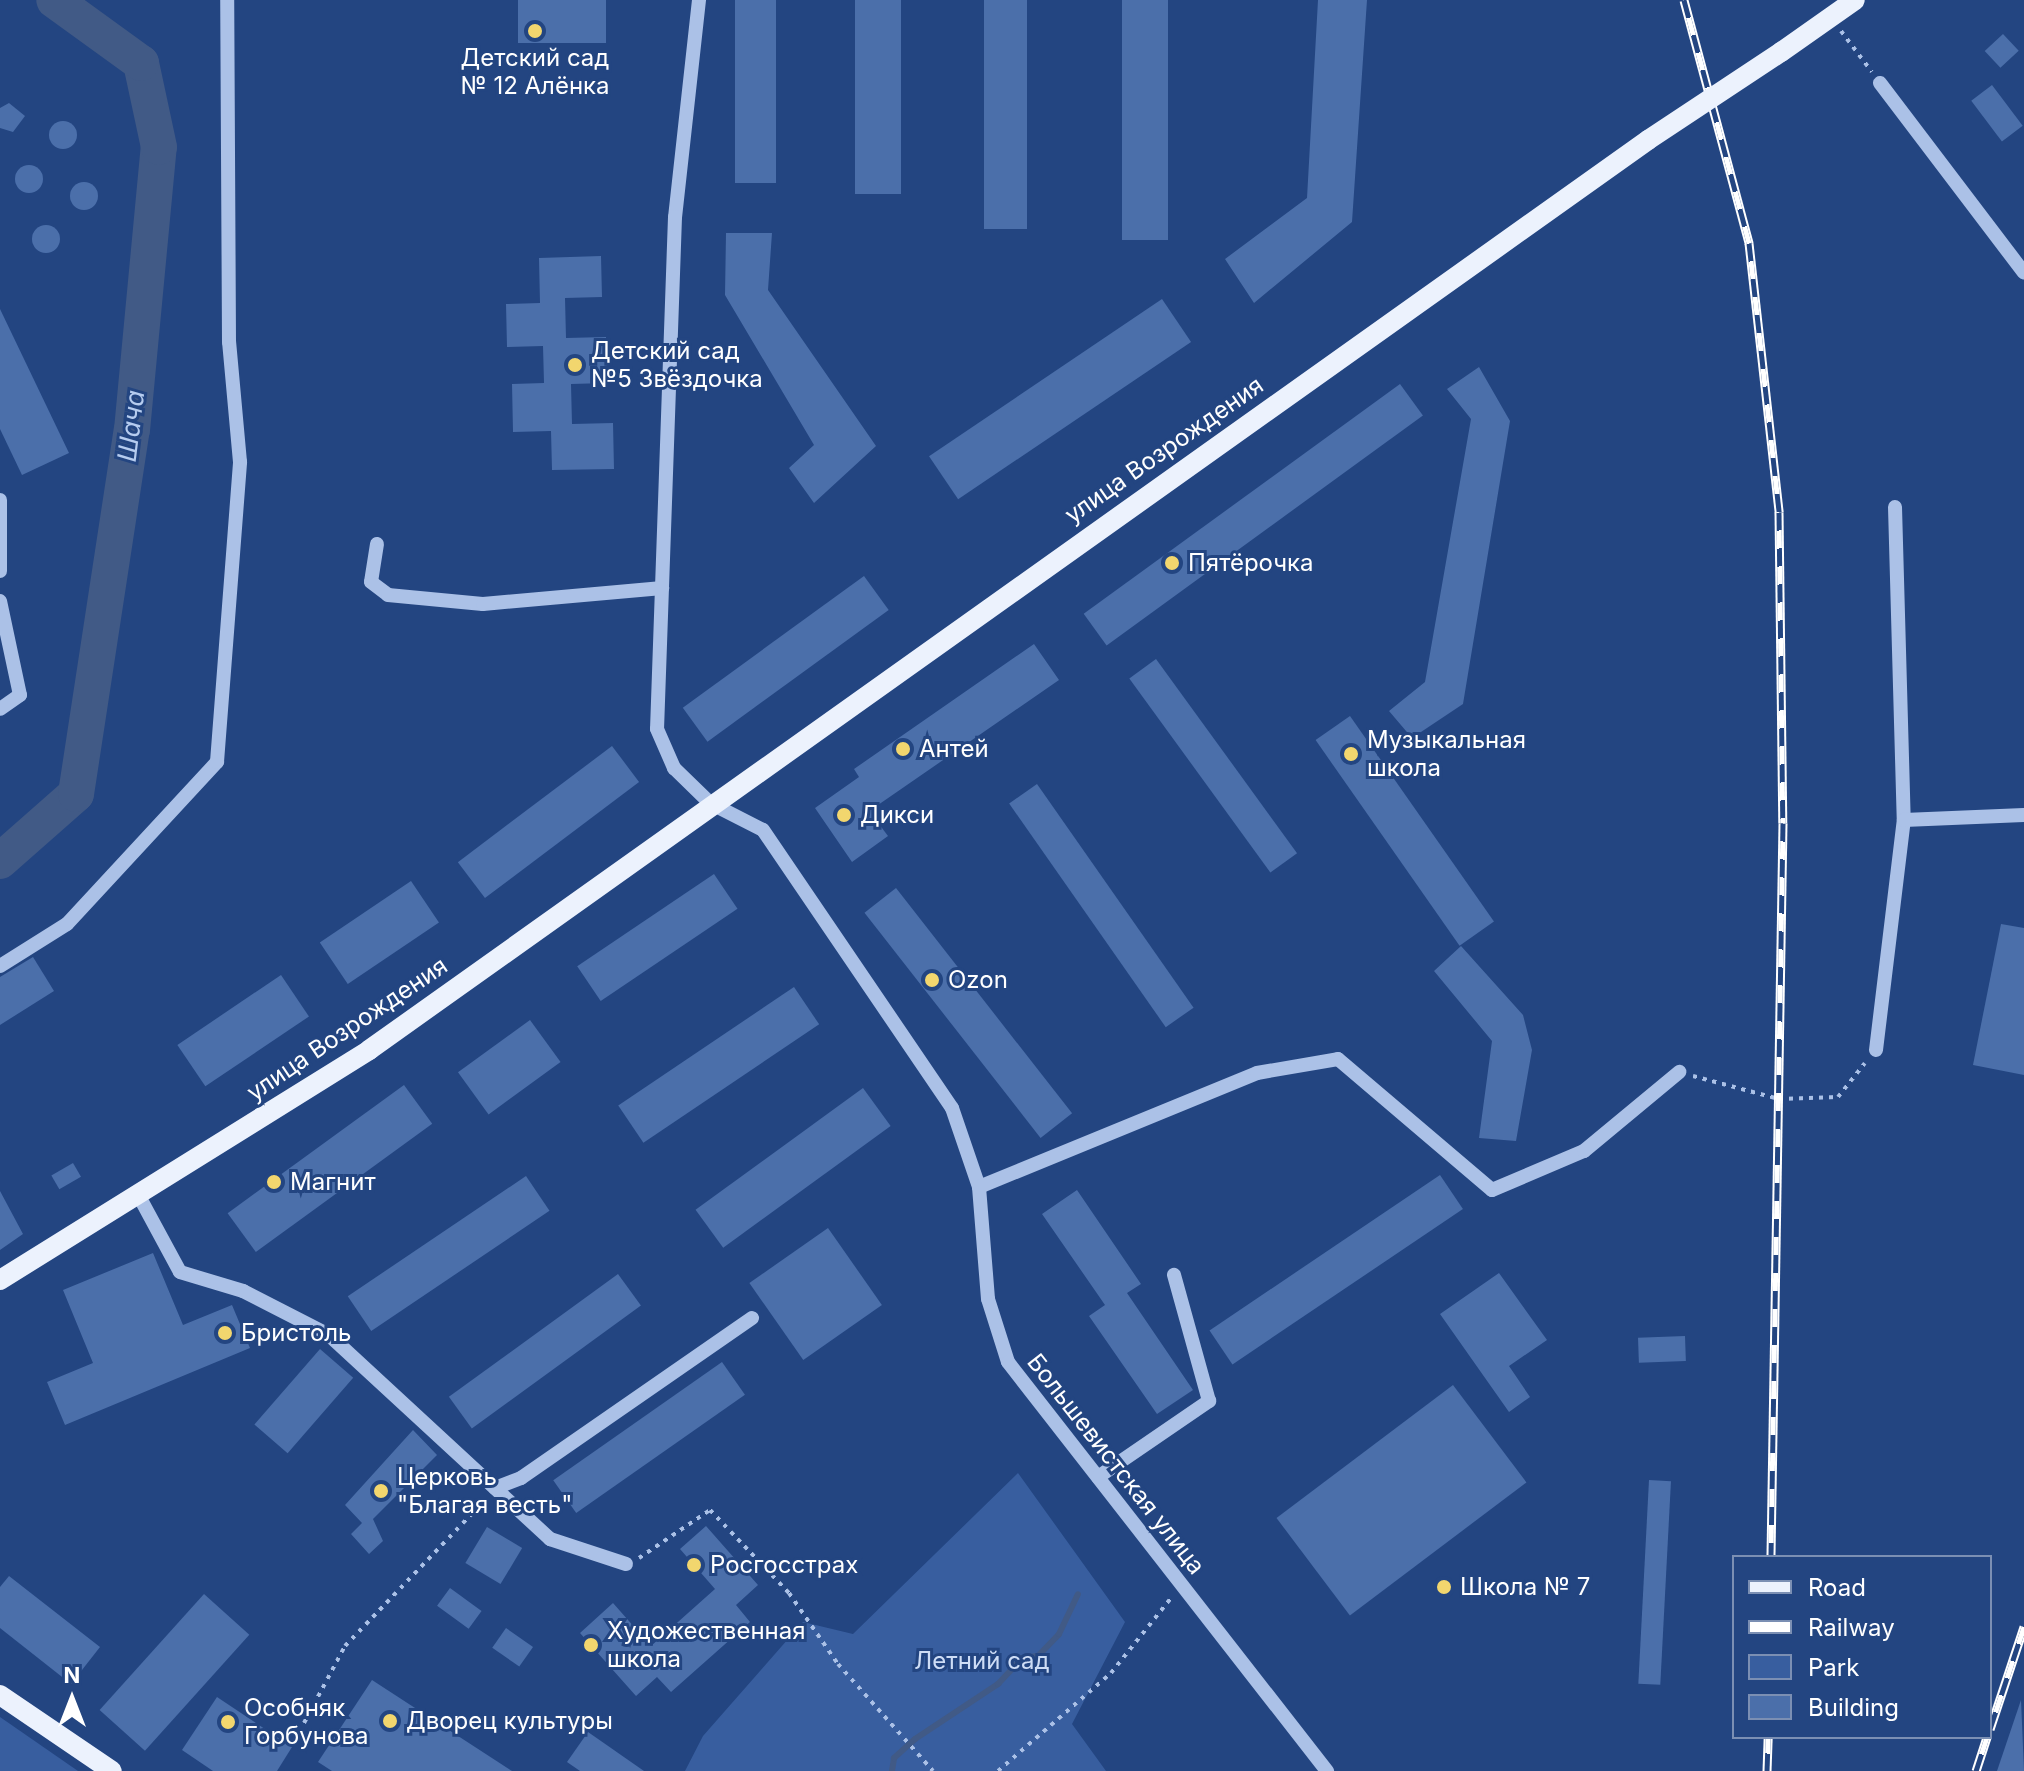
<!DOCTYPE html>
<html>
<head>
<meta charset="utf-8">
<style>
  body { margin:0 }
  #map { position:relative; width:2024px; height:1771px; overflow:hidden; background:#234581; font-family:Inter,sans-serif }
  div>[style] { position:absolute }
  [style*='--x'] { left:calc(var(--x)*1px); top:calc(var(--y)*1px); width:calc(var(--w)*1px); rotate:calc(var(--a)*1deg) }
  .green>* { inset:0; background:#385e9f }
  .stream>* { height:6px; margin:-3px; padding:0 3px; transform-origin:3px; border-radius:3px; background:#415a86 }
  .river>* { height:36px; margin:-18px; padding:0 18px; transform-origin:18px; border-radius:18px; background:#415a86 }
  .building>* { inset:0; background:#4b6faa; transform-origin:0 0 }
  .round { border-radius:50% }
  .path>* { height:4px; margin-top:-2px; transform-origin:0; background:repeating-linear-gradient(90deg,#abc1e7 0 4px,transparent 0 10px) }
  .minor>* { height:14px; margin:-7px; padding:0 7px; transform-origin:7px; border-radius:7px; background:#abc1e7 }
  .major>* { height:20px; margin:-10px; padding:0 10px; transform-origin:10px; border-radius:10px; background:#ecf2fd }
  .rail>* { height:9px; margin-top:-4.5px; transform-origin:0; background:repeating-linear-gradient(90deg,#234581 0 18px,#fff 0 36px); box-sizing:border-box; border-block:2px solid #fff }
  .major-bridge>* { height:20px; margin:-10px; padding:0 10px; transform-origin:10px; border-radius:10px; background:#ecf2fd }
  .dots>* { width:22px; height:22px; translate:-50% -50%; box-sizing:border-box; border:4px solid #234581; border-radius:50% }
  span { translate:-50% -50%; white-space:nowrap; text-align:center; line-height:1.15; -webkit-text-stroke:6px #234581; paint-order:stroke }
  .poi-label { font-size:24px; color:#fff }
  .left { translate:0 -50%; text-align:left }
  .street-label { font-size:24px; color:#fff }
  .park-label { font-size:24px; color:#ceddf6 }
  .water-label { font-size:26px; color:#b6ccef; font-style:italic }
  .legend { position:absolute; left:1732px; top:1555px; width:260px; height:184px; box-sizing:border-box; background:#234581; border:2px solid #7b8fb3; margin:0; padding:10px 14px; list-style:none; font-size:24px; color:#fff }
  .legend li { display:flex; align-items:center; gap:16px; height:40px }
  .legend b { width:40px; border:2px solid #7b8fb3 }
  .north { position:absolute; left:32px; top:1659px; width:80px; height:80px; -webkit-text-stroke:6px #234581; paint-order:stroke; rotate:0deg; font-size:22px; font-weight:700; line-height:32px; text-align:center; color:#fff }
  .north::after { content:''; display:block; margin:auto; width:28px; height:36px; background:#fff; clip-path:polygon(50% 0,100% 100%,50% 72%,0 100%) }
</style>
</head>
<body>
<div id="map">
  <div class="green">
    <div style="clip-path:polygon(1018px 1473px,1125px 1622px,1072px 1724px,1106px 1771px,685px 1771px,703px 1736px,803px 1622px,853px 1634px)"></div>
    <div style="clip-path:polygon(0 1717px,78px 1771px,0 1771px)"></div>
  </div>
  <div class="stream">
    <div style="--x:892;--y:1771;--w:13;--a:-81"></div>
    <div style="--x:894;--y:1758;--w:28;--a:-42"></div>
    <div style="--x:915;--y:1739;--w:100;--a:-33.5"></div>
    <div style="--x:998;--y:1684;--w:35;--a:-47"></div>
    <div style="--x:1022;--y:1658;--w:16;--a:-7"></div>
    <div style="--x:1038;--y:1656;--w:30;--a:-46"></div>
    <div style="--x:1059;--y:1634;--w:44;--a:-64.6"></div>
  </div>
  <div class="river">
    <div style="--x:0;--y:861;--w:101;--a:-41.4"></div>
    <div style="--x:76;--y:794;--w:368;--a:-81.3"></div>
    <div style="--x:132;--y:430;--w:284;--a:-84.6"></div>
    <div style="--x:159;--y:147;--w:86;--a:-102.1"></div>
    <div style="--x:141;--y:63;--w:107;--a:-144.1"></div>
  </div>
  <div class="building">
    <div style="left:606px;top:0;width:43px;height:88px;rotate:90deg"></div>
    <div style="left:735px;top:0;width:41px;height:183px"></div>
    <div style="left:855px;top:0;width:46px;height:194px"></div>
    <div style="left:984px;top:0;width:43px;height:229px"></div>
    <div style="left:1122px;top:0;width:46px;height:240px"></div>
    <div style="clip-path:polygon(1318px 0,1367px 0,1352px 222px,1254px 303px,1225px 259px,1307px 198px)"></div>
    <div style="left:2003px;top:34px;width:23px;height:25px;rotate:47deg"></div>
    <div style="left:1992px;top:85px;width:51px;height:26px;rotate:53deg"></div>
    <div style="clip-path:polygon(9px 103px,25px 116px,13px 132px,0 128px,0 108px)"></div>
    <div class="round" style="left:49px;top:121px;width:28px;height:28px"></div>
    <div class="round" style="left:15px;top:165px;width:28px;height:28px"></div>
    <div class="round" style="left:70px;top:182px;width:28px;height:28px"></div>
    <div class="round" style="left:32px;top:225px;width:28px;height:28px"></div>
    <div style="clip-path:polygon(726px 233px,772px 233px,768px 290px,876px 446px,814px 503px,789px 468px,814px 445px,725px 295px)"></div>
    <div style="clip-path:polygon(601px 256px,602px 297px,565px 298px,566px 338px,606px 337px,607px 383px,571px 384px,572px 424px,613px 423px,614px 469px,552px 470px,551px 431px,513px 432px,512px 384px,544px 383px,543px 346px,507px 347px,506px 304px,540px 303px,539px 258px)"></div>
    <div style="left:1162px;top:299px;width:52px;height:281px;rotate:56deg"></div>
    <div style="clip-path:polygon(0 309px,69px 453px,22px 475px,0 429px)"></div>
    <div style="clip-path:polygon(1479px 367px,1510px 421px,1463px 704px,1412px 738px,1389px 711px,1425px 682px,1471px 419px,1447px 389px)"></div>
    <div style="left:1400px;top:384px;width:39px;height:391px;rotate:54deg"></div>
    <div style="left:864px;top:576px;width:42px;height:224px;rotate:54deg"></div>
    <div style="clip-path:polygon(1034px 644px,1059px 680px,878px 805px,885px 814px,876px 820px,888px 836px,852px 862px,815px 808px,859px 777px,854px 769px)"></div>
    <div style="left:1156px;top:659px;width:240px;height:33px;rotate:54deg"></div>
    <div style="left:1350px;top:716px;width:251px;height:42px;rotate:55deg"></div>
    <div style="left:612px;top:746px;width:45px;height:193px;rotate:53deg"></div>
    <div style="left:1037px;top:784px;width:273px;height:34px;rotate:55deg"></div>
    <div style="left:714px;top:874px;width:42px;height:165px;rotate:56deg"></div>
    <div style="left:411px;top:881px;width:50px;height:110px;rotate:56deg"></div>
    <div style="left:896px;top:888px;width:286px;height:40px;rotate:52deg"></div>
    <div style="clip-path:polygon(2001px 924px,2024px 928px,2024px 1075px,1973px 1065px)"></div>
    <div style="clip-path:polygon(1461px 946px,1523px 1015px,1532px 1050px,1516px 1141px,1479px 1138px,1492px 1041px,1434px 971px)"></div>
    <div style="clip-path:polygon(33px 957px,54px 991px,0 1025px,0 977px)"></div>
    <div style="left:281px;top:975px;width:50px;height:125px;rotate:56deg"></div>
    <div style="left:794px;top:987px;width:45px;height:212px;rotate:56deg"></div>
    <div style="left:530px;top:1020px;width:52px;height:89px;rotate:54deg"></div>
    <div style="left:404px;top:1085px;width:48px;height:218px;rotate:54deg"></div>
    <div style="left:863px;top:1088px;width:47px;height:207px;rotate:54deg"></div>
    <div style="left:73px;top:1163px;width:16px;height:25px;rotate:60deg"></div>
    <div style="left:1440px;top:1175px;width:41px;height:278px;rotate:56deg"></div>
    <div style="left:526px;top:1176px;width:42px;height:215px;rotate:56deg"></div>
    <div style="clip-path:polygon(1077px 1190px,1141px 1284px,1127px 1293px,1193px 1390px,1157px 1414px,1089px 1316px,1105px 1305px,1042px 1214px)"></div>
    <div style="clip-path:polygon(0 1191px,23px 1234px,0 1250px)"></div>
    <div style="left:828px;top:1228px;width:94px;height:96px;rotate:55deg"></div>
    <div style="clip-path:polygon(153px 1253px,183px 1325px,232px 1305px,250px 1348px,65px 1425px,47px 1382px,93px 1363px,63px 1290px)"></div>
    <div style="clip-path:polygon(1499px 1273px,1547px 1340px,1509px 1366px,1530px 1397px,1509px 1412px,1440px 1314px)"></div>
    <div style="left:618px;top:1274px;width:39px;height:209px;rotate:54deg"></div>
    <div style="left:1685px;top:1336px;width:25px;height:47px;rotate:88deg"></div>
    <div style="left:320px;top:1349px;width:44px;height:100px;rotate:41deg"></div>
    <div style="left:722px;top:1362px;width:40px;height:206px;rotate:55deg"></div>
    <div style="left:1453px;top:1385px;width:122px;height:221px;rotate:53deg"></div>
    <div style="clip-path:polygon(413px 1430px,437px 1455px,373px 1519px,383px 1541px,369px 1554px,351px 1534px,362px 1523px,345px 1505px)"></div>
    <div style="left:1649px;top:1480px;width:22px;height:204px;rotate:3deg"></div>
    <div style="clip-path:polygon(706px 1526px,758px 1585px,736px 1605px,750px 1622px,671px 1692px,657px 1677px,636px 1696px,580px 1633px,613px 1603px,651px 1646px,715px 1589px,680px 1549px)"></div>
    <div style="left:487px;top:1527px;width:41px;height:42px;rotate:31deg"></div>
    <div style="clip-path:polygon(9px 1576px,100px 1647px,71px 1684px,0 1628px,0 1587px)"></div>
    <div style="left:450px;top:1588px;width:39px;height:22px;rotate:36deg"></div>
    <div style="left:204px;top:1594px;width:61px;height:156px;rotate:42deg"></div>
    <div style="left:506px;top:1628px;width:33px;height:24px;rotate:35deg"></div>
    <div style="clip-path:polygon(372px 1680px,512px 1771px,332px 1771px,318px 1762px)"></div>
    <div style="clip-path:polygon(217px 1697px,292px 1747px,277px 1771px,213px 1771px,182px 1750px)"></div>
    <div style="clip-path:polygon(2021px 1700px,2024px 1771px,1997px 1771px)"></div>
    <div style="clip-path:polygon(588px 1732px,644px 1771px,580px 1771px,567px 1762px)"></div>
  </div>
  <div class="path">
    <div style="--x:1841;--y:31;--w:51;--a:52.9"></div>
    <div style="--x:1693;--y:1076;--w:89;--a:15"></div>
    <div style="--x:1779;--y:1099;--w:59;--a:-1.9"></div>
    <div style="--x:1838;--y:1097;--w:43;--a:-51.5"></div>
    <div style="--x:639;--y:1558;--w:86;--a:-34.1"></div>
    <div style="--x:710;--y:1510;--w:115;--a:46.4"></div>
    <div style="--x:789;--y:1593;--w:86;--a:55.4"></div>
    <div style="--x:838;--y:1664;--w:143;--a:48.4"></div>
    <div style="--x:304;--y:1723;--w:87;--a:-62"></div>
    <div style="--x:345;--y:1646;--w:204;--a:-46.2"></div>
    <div style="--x:998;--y:1771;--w:150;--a:-40.9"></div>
    <div style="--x:1111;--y:1673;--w:96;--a:-51.3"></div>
  </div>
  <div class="minor">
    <div style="--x:699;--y:0;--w:218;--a:96.3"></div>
    <div style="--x:675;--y:217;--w:512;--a:92.01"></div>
    <div style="--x:657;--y:729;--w:43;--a:66.4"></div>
    <div style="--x:674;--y:768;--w:50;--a:44.2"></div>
    <div style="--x:710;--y:803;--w:59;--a:27"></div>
    <div style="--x:763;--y:830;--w:336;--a:55.8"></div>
    <div style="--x:952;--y:1108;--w:83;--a:71.1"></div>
    <div style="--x:979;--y:1187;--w:112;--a:85.4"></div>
    <div style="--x:988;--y:1299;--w:66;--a:72.4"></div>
    <div style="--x:1008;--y:1362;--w:519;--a:52.05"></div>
    <div style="--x:1880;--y:83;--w:238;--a:52.8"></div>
    <div style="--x:0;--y:500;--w:71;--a:90"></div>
    <div style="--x:1895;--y:507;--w:313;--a:88.4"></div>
    <div style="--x:377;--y:544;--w:38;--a:99"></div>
    <div style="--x:371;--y:582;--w:21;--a:37"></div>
    <div style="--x:388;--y:595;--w:95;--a:5.4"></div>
    <div style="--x:483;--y:604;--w:180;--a:-5.1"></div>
    <div style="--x:0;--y:601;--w:96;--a:78"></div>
    <div style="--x:20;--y:695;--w:24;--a:145"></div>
    <div style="--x:0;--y:966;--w:79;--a:-32.1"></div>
    <div style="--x:67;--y:924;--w:221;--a:-47.2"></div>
    <div style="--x:217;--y:762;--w:301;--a:-85.6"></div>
    <div style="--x:240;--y:462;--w:121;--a:-95.2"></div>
    <div style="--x:229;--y:342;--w:342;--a:-90.3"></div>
    <div style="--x:1876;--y:1050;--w:232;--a:-83.1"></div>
    <div style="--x:1904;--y:820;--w:120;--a:-2.4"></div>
    <div style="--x:979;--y:1187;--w:300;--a:-22.3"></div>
    <div style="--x:1257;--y:1073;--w:82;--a:-9.8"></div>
    <div style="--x:1338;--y:1059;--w:202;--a:40.4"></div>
    <div style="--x:1492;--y:1190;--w:100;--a:-23"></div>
    <div style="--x:1584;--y:1151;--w:124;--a:-39.7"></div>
    <div style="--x:140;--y:1198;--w:84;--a:61.6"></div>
    <div style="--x:180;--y:1272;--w:66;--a:16.8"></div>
    <div style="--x:243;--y:1291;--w:97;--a:27.1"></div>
    <div style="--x:329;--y:1335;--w:301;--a:42.7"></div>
    <div style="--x:550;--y:1539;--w:80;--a:18.2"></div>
    <div style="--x:1098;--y:1477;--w:135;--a:-34.4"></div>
    <div style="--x:1209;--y:1401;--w:131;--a:-105.5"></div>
    <div style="--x:495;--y:1488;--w:28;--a:-21"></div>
    <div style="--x:521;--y:1478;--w:281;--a:-34.7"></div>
  </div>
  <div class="major">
    <div style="--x:1781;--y:52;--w:90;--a:-35.1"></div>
    <div style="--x:0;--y:1280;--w:435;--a:-31.9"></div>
    <div style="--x:369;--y:1050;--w:1570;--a:-35.43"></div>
    <div style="--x:0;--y:1695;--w:135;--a:34.2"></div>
  </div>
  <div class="rail">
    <div style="--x:1684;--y:0;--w:252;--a:75"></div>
    <div style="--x:1749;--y:243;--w:271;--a:83.6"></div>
    <div style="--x:1779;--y:512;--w:311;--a:89.3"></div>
    <div style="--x:1783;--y:823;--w:734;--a:90.94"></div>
    <div style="--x:1990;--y:1729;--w:108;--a:-71.6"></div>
    <div style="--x:1767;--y:1771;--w:34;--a:-88"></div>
    <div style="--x:1976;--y:1771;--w:36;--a:-72"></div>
  </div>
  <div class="major-bridge">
    <div style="--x:1648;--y:140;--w:159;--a:-33.5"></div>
  </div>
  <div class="dots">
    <div style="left:535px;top:31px;background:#f2d66e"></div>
    <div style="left:575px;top:365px;background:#f2d66e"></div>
    <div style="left:1172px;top:563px;background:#f2d66e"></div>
    <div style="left:903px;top:749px;background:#f2d66e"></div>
    <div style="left:1351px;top:754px;background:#f2d66e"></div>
    <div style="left:844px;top:815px;background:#f2d66e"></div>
    <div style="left:932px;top:980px;background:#f2d66e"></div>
    <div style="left:274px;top:1182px;background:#f2d66e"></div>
    <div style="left:225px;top:1333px;background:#f2d66e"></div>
    <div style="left:381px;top:1491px;background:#f2d66e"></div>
    <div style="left:694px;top:1565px;background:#f2d66e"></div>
    <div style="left:1444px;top:1587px;background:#f2d66e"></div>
    <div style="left:591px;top:1645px;background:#f2d66e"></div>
    <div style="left:390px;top:1721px;background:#f2d66e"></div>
    <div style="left:228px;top:1722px;background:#f2d66e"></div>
  </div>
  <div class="poi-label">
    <span style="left:535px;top:72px">Детский сад<br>№ 12 Алёнка</span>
    <span class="left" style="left:591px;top:365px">Детский сад<br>№5 Звёздочка</span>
    <span class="left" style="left:1188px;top:563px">Пятёрочка</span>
    <span class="left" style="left:1367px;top:754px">Музыкальная<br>школа</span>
    <span class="left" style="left:919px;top:749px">Антей</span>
    <span class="left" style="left:860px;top:815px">Дикси</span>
    <span class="left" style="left:948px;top:980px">Ozon</span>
    <span class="left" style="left:290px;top:1182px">Магнит</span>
    <span class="left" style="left:241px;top:1333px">Бристоль</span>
    <span class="left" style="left:397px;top:1491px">Церковь<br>"Благая весть"</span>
    <span class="left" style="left:710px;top:1565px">Росгосстрах</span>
    <span class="left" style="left:1460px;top:1587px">Школа № 7</span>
    <span class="left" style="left:607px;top:1645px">Художественная<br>школа</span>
    <span class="left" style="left:244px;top:1722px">Особняк<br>Горбунова</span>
    <span class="left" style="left:406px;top:1721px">Дворец культуры</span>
  </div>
  <div class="street-label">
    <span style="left:1164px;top:450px;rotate:-35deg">улица Возрождения</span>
    <span style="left:347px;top:1029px;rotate:-34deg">улица Возрождения</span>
    <span style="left:1116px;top:1464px;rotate:52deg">Большевистская улица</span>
  </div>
  <div class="park-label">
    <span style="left:982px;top:1661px">Летний сад</span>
  </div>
  <div class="water-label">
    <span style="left:131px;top:426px;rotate:-83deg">Шача</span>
  </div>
  <ul class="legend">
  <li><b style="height:10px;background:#ecf2fd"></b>Road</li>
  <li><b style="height:10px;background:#fff"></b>Railway</li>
  <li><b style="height:22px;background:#385e9f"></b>Park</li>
  <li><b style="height:22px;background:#4b6faa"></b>Building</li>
  </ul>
  <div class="north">N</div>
</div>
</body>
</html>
